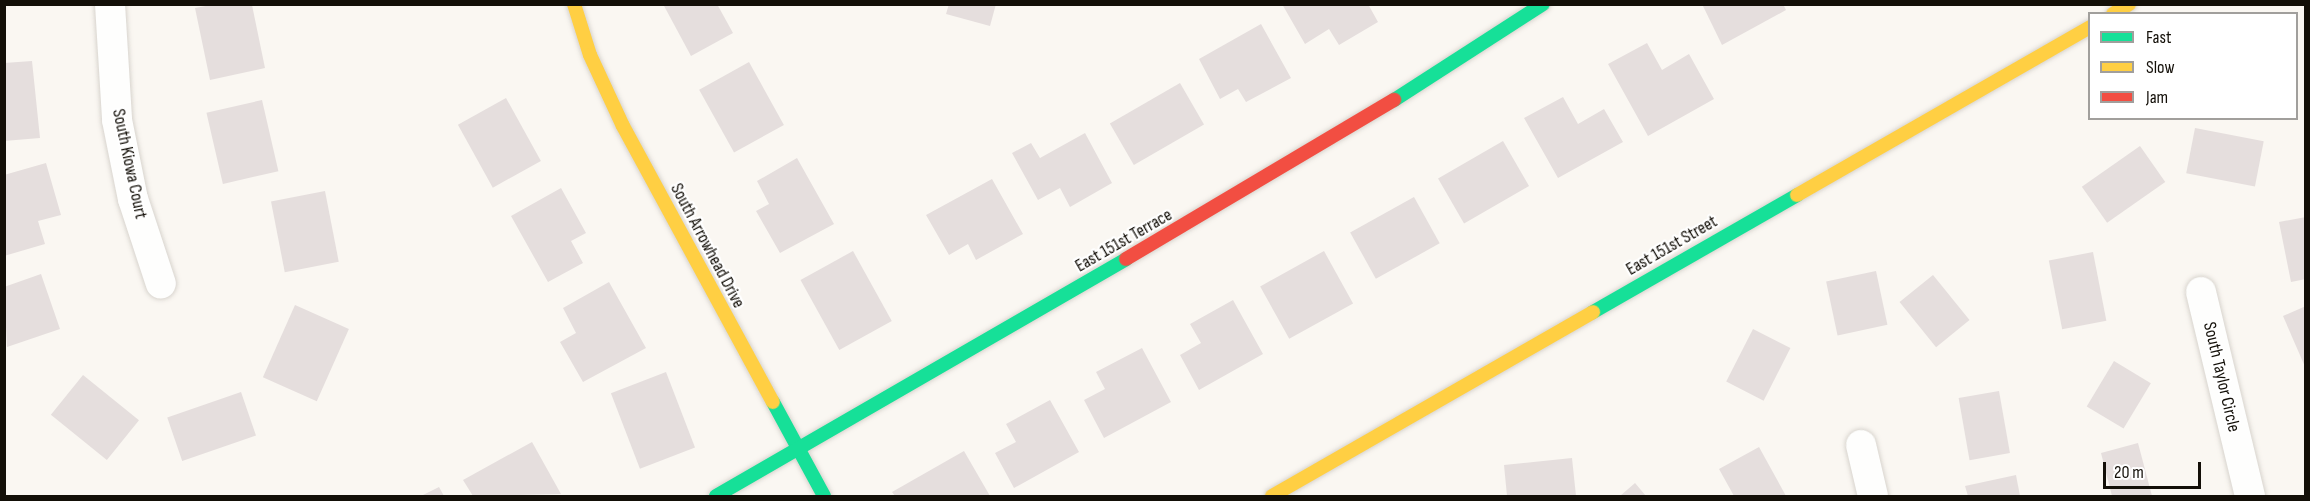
<!DOCTYPE html>
<html>
<head>
<meta charset="utf-8">
<style>
  body { margin:0 }
  #map { position:relative; width:2310px; height:501px; overflow:hidden; background:#faf7f2; font-family:"Sofia Sans Condensed",sans-serif }
  div>[style] { position:absolute }
  [style*='--x'] { left:calc(var(--x)*1px); top:calc(var(--y)*1px); width:calc(var(--w)*1px); rotate:calc(var(--a)*1deg) }
  .building>* { inset:0; background:#e5dedd; transform-origin:0 0 }
  .roads { filter:drop-shadow(0 0 2px #d8d4ce) drop-shadow(0 0 2px #d8d4ce) }
  .street>* { height:30px; margin:-15px; padding:0 15px; transform-origin:15px; border-radius:15px; background:#fefefd }
  .fast>* { height:14px; margin:-7px; padding:0 7px; transform-origin:7px; border-radius:7px; background:#16e098 }
  .slow>* { height:14px; margin:-7px; padding:0 7px; transform-origin:7px; border-radius:7px; background:#ffcf43 }
  .jam>* { height:14px; margin:-7px; padding:0 7px; transform-origin:7px; border-radius:7px; background:#f24e42 }
  span { translate:-50% -50%; white-space:nowrap; text-align:center; line-height:1.15; -webkit-text-stroke:4.5px #fff; paint-order:stroke }
  .street-label { font-size:18px; color:#130f08 }
  .frame { position:absolute; inset:0; border:6px solid #130f08; pointer-events:none }
  .legend { position:absolute; left:2088px; top:12px; width:210px; height:108px; box-sizing:border-box; background:#fff; border:2px solid #a19f9c; margin:0; padding:8px 10px; list-style:none; font-size:18px; color:#130f08 }
  .legend li { display:flex; align-items:center; gap:12px; height:30px }
  .legend b { width:30px; border:2px solid #a19f9c }
  .scale { position:absolute; left:2103px; top:462px; width:98px; height:27px; box-sizing:border-box; border:3px solid #130f08; border-top:0; padding-left:8px; font-size:18px; line-height:21px; white-space:nowrap; color:#130f08; -webkit-text-stroke:4px #fff; paint-order:stroke }
</style>
</head>
<body>
<div id="map">
  <div class="building">
    <div style="clip-path:polygon(663px 4px,717px 4px,733px 33px,691px 56px)"></div>
    <div style="clip-path:polygon(949px 4px,996px 4px,990px 26px,946px 14px)"></div>
    <div style="clip-path:polygon(1282px 4px,1368px 4px,1378px 22px,1339px 45px,1329px 29px,1305px 44px)"></div>
    <div style="clip-path:polygon(1702px 4px,1783px 4px,1786px 10px,1722px 45px)"></div>
    <div style="clip-path:polygon(211px 5px,252px 5px,265px 68px,210px 80px,195px 8px)"></div>
    <div style="clip-path:polygon(1261px 24px,1291px 78px,1246px 102px,1238px 89px,1220px 99px,1199px 59px)"></div>
    <div style="clip-path:polygon(1647px 43px,1662px 70px,1689px 54px,1714px 99px,1648px 136px,1608px 64px)"></div>
    <div style="clip-path:polygon(32px 61px,40px 138px,4px 141px,4px 63px)"></div>
    <div style="left:749px;top:62px;width:72px;height:57px;rotate:61deg"></div>
    <div style="left:1180px;top:83px;width:48px;height:81px;rotate:60deg"></div>
    <div style="clip-path:polygon(1563px 97px,1578px 124px,1604px 109px,1623px 142px,1558px 178px,1524px 118px)"></div>
    <div style="left:506px;top:98px;width:72px;height:55px;rotate:61deg"></div>
    <div style="left:262px;top:100px;width:73px;height:57px;rotate:77deg"></div>
    <div style="left:2195px;top:128px;width:70px;height:46px;rotate:11deg"></div>
    <div style="clip-path:polygon(1085px 133px,1112px 183px,1070px 207px,1060px 188px,1038px 200px,1012px 153px,1031px 143px,1040px 158px)"></div>
    <div style="left:1503px;top:141px;width:52px;height:75px;rotate:60deg"></div>
    <div style="left:2140px;top:146px;width:44px;height:71px;rotate:55deg"></div>
    <div style="clip-path:polygon(797px 158px,834px 224px,780px 253px,756px 211px,769px 204px,757px 181px)"></div>
    <div style="clip-path:polygon(46px 163px,61px 215px,38px 221px,45px 244px,4px 256px,4px 175px)"></div>
    <div style="clip-path:polygon(992px 179px,1023px 234px,976px 260px,968px 244px,949px 255px,926px 215px)"></div>
    <div style="clip-path:polygon(561px 188px,586px 233px,571px 241px,583px 263px,548px 282px,511px 216px)"></div>
    <div style="left:325px;top:191px;width:72px;height:55px;rotate:79deg"></div>
    <div style="left:1414px;top:197px;width:53px;height:73px;rotate:61deg"></div>
    <div style="clip-path:polygon(2306px 217px,2306px 279px,2291px 282px,2279px 222px)"></div>
    <div style="left:853px;top:251px;width:80px;height:60px;rotate:61deg"></div>
    <div style="left:1324px;top:251px;width:60px;height:73px;rotate:61deg"></div>
    <div style="left:2093px;top:252px;width:70px;height:45px;rotate:79deg"></div>
    <div style="left:1876px;top:271px;width:55px;height:51px;rotate:78deg"></div>
    <div style="clip-path:polygon(41px 274px,60px 329px,7px 347px,4px 287px)"></div>
    <div style="left:1933px;top:275px;width:58px;height:43px;rotate:51deg"></div>
    <div style="clip-path:polygon(609px 282px,646px 348px,583px 382px,560px 342px,576px 333px,563px 308px)"></div>
    <div style="clip-path:polygon(1233px 300px,1263px 354px,1199px 390px,1180px 355px,1201px 343px,1190px 324px)"></div>
    <div style="left:295px;top:305px;width:59px;height:79px;rotate:24deg"></div>
    <div style="clip-path:polygon(2306px 306px,2306px 369px,2283px 316px)"></div>
    <div style="left:1753px;top:329px;width:42px;height:59px;rotate:27deg"></div>
    <div style="clip-path:polygon(1142px 348px,1171px 402px,1104px 438px,1084px 400px,1105px 389px,1096px 372px)"></div>
    <div style="left:2114px;top:361px;width:43px;height:53px;rotate:31deg"></div>
    <div style="left:666px;top:372px;width:81px;height:59px;rotate:69deg"></div>
    <div style="left:83px;top:375px;width:72px;height:51px;rotate:39deg"></div>
    <div style="left:1999px;top:391px;width:63px;height:41px;rotate:80deg"></div>
    <div style="left:241px;top:392px;width:46px;height:78px;rotate:71deg"></div>
    <div style="clip-path:polygon(1050px 400px,1079px 452px,1014px 488px,995px 453px,1016px 442px,1006px 424px)"></div>
    <div style="clip-path:polygon(532px 442px,561px 494px,473px 496px,463px 480px)"></div>
    <div style="clip-path:polygon(2138px 443px,2152px 496px,2112px 496px,2101px 453px)"></div>
    <div style="clip-path:polygon(1759px 447px,1786px 496px,1734px 496px,1719px 469px)"></div>
    <div style="clip-path:polygon(964px 451px,990px 496px,895px 496px,892px 492px)"></div>
    <div style="clip-path:polygon(1572px 458px,1576px 496px,1507px 496px,1504px 465px)"></div>
    <div style="clip-path:polygon(2016px 475px,2020px 496px,1968px 496px,1965px 486px)"></div>
    <div style="clip-path:polygon(1635px 483px,1646px 496px,1620px 496px)"></div>
    <div style="clip-path:polygon(439px 487px,444px 496px,421px 496px)"></div>
  </div>
  <div class="roads">
    <div class="street">
      <div style="--x:110;--y:4;--w:116;--a:86.5"></div>
      <div style="--x:117;--y:120;--w:81;--a:78.6"></div>
      <div style="--x:133;--y:199;--w:89;--a:71.8"></div>
      <div style="--x:2201;--y:292;--w:210;--a:76.5"></div>
      <div style="--x:1861;--y:445;--w:52;--a:76.8"></div>
    </div>
    <div class="fast">
      <div style="--x:1394;--y:100;--w:177;--a:-32.8"></div>
      <div style="--x:1593;--y:312;--w:235;--a:-29.8"></div>
      <div style="--x:773;--y:402;--w:107;--a:61.5"></div>
      <div style="--x:716;--y:496;--w:474;--a:-30"></div>
    </div>
    <div class="slow">
      <div style="--x:574;--y:4;--w:53;--a:72.6"></div>
      <div style="--x:590;--y:55;--w:78;--a:65.1"></div>
      <div style="--x:623;--y:126;--w:314;--a:61.5"></div>
      <div style="--x:2113;--y:14;--w:19;--a:-32"></div>
      <div style="--x:1797;--y:195;--w:338;--a:-29.8"></div>
      <div style="--x:1272;--y:496;--w:370;--a:-29.8"></div>
    </div>
    <div class="jam">
      <div style="--x:1126;--y:259;--w:312;--a:-30.7"></div>
    </div>
  </div>
  <div class="street-label">
    <span style="left:129px;top:164px;rotate:78deg">South Kiowa Court</span>
    <span style="left:1124px;top:241px;rotate:-30deg">East 151st Terrace</span>
    <span style="left:707px;top:246px;rotate:62deg">South Arrowhead Drive</span>
    <span style="left:1672px;top:246px;rotate:-30deg">East 151st Street</span>
    <span style="left:2221px;top:377px;rotate:77deg">South Taylor Circle</span>
  </div>
  <div class="frame"></div>
  <ul class="legend">
  <li><b style="height:8px;background:#16e098"></b>Fast</li>
  <li><b style="height:8px;background:#ffcf43"></b>Slow</li>
  <li><b style="height:8px;background:#f24e42"></b>Jam</li>
  </ul>
  <div class="scale">20 m</div>
</div>
</body>
</html>
